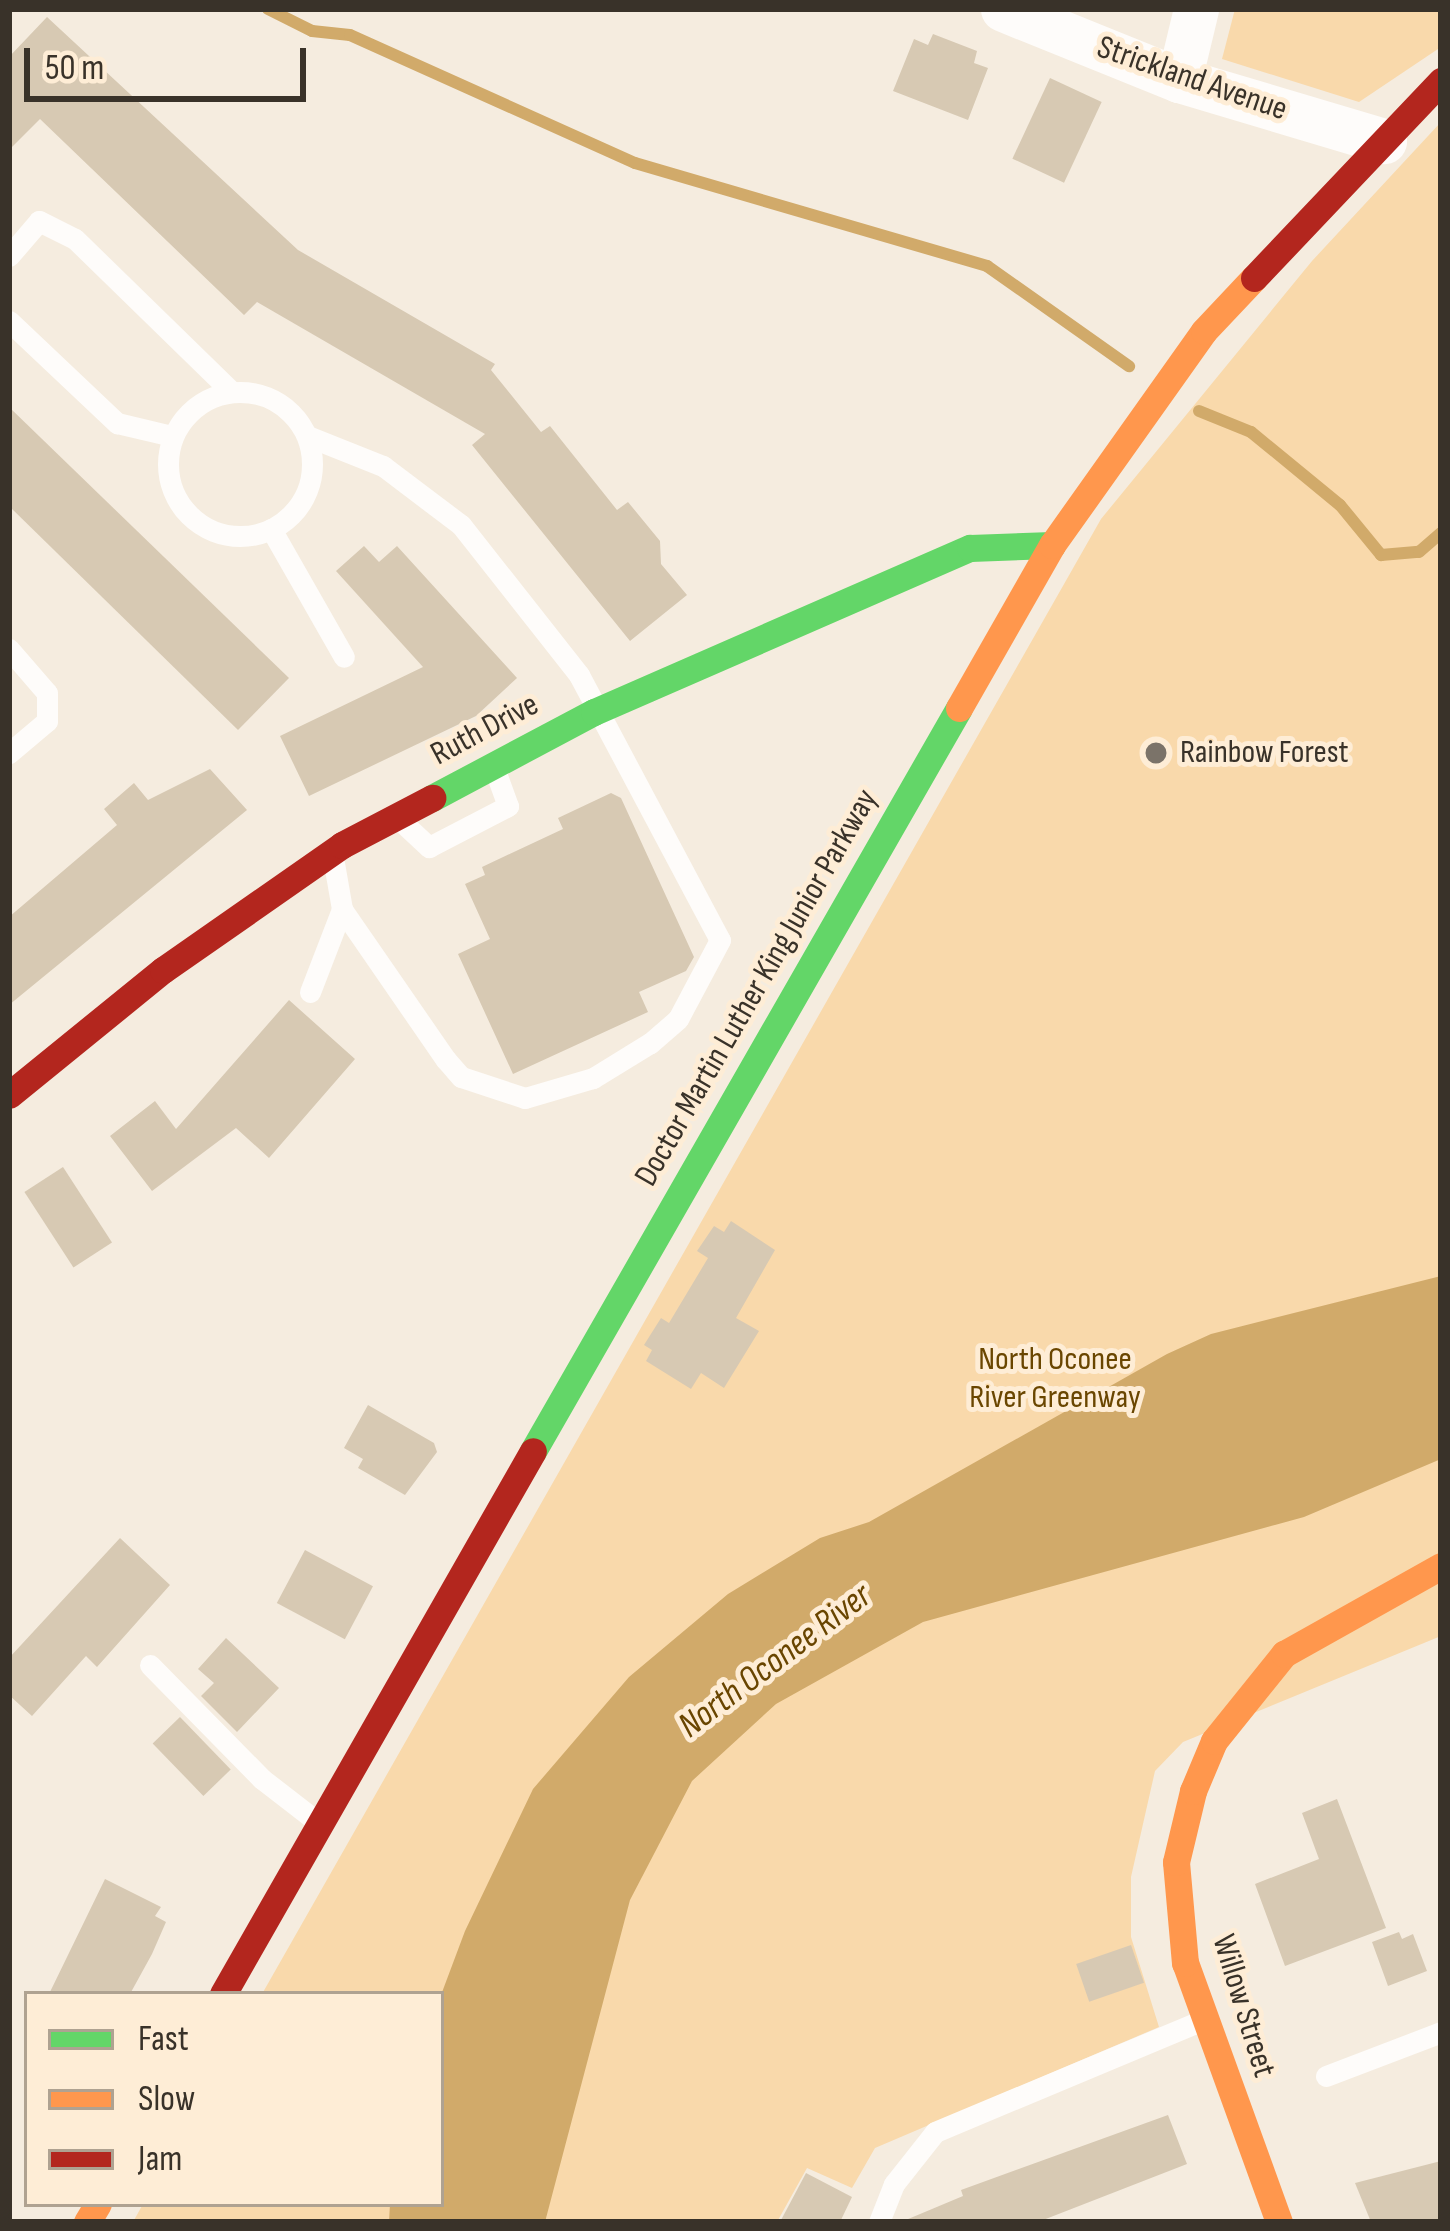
<!DOCTYPE html>
<html>
<head>
<meta charset="utf-8">
<style>
  body { margin:0 }
  #map { position:relative; width:1450px; height:2231px; overflow:hidden; background:#f5ecdf; font-family:"Sofia Sans Condensed",sans-serif }
  div>[style] { position:absolute }
  [style*='--x'] { left:calc(var(--x)*1px); top:calc(var(--y)*1px); width:calc(var(--w)*1px); rotate:calc(var(--a)*1deg) }
  .green>* { inset:0; background:#f9d9ab }
  .water>* { inset:0; background:#d1aa6a }
  .stream>* { height:12px; margin:-6px; padding:0 6px; transform-origin:6px; border-radius:6px; background:#d1aa6a }
  .building>* { inset:0; background:#d7c9b3; transform-origin:0 0 }
  .lane>* { height:21px; margin:-10.5px; padding:0 10.5px; transform-origin:10.5px; border-radius:10.5px; background:#fefcfa }
  .lane>.ring { margin:-10.5px; padding:0; box-sizing:content-box; background:none; border:21px solid #fefcfa; border-radius:50% }
  .street>* { height:45px; margin:-22.5px; padding:0 22.5px; transform-origin:22.5px; border-radius:22.5px; background:#fefcfa }
  .fast>* { height:27px; margin:-13.5px; padding:0 13.5px; transform-origin:13.5px; border-radius:13.5px; background:#63d668 }
  .slow>* { height:27px; margin:-13.5px; padding:0 13.5px; transform-origin:13.5px; border-radius:13.5px; background:#ff974d }
  .jam>* { height:27px; margin:-13.5px; padding:0 13.5px; transform-origin:13.5px; border-radius:13.5px; background:#b3261e }
  .dots>* { width:33px; height:33px; translate:-50% -50%; box-sizing:border-box; border:6px solid #feedd6; border-radius:50% }
  span { translate:-50% -50%; white-space:nowrap; text-align:center; line-height:1.15; -webkit-text-stroke:10px #feedd6; paint-order:stroke }
  .street-label { font-size:33px; color:#393229 }
  .poi-label { font-size:33px; color:#393229 }
  .left { translate:0 -50%; text-align:left }
  .park-label { font-size:33px; color:#6a4600 }
  .water-label { font-size:36px; color:#694500; font-style:italic }
  .frame { position:absolute; inset:0; border:12px solid #393229; pointer-events:none }
  .legend { position:absolute; left:24px; top:1991px; width:420px; height:216px; box-sizing:border-box; background:#feedd6; border:3px solid #afa291; margin:0; padding:15px 21px; list-style:none; font-size:36px; color:#393229 }
  .legend li { display:flex; align-items:center; gap:24px; height:60px }
  .legend b { width:60px; border:3px solid #afa291 }
  .scale { position:absolute; left:24px; top:48px; width:282px; height:54px; box-sizing:border-box; border:6px solid #393229; border-top:0; padding-left:15px; font-size:36px; line-height:42px; white-space:nowrap; color:#393229; -webkit-text-stroke:9px #feedd6; paint-order:stroke }
</style>
</head>
<body>
<div id="map">
  <div class="green">
    <div style="clip-path:polygon(1235px 9px,1441px 9px,1441px 47px,1359px 102px,1222px 59px)"></div>
    <div style="clip-path:polygon(1441px 122px,1441px 1636px,1183px 1742px,1155px 1771px,1131px 1877px,1131px 1937px,1159px 2027px,875px 2148px,852px 2188px,807px 2168px,777px 2222px,133px 2222px,143px 2204px,441px 2204px,441px 1994px,262px 1994px,1101px 519px,1312px 261px)"></div>
  </div>
  <div class="water">
    <div style="clip-path:polygon(1441px 1276px,1441px 1459px,1304px 1517px,923px 1622px,776px 1704px,692px 1781px,630px 1900px,545px 2222px,389px 2222px,390px 2204px,441px 2204px,441px 1995px,465px 1931px,533px 1789px,629px 1677px,728px 1594px,820px 1538px,869px 1522px,1167px 1354px,1211px 1334px)"></div>
  </div>
  <div class="stream">
    <div style="--x:268;--y:9;--w:49;--a:26.6"></div>
    <div style="--x:312;--y:31;--w:38;--a:6"></div>
    <div style="--x:350;--y:35;--w:312;--a:24.2"></div>
    <div style="--x:635;--y:163;--w:367;--a:16.3"></div>
    <div style="--x:987;--y:266;--w:174;--a:35.2"></div>
    <div style="--x:1199;--y:411;--w:56;--a:22"></div>
    <div style="--x:1251;--y:432;--w:115;--a:39.4"></div>
    <div style="--x:1340;--y:505;--w:65;--a:50.6"></div>
    <div style="--x:1381;--y:555;--w:38;--a:-5"></div>
    <div style="--x:1419;--y:552;--w:29;--a:-41"></div>
  </div>
  <div class="building">
    <div style="clip-path:polygon(47px 17px,298px 250px,495px 364px,491px 370px,541px 432px,550px 426px,617px 510px,628px 502px,660px 541px,661px 564px,687px 595px,630px 641px,472px 445px,485px 434px,257px 302px,244px 315px,40px 119px,9px 150px,9px 57px)"></div>
    <div style="clip-path:polygon(933px 34px,977px 51px,974px 63px,988px 68px,968px 120px,893px 91px,914px 39px,928px 45px)"></div>
    <div style="left:1050px;top:78px;width:57px;height:89px;rotate:25deg"></div>
    <div style="clip-path:polygon(9px 407px,289px 678px,238px 730px,9px 506px)"></div>
    <div style="clip-path:polygon(364px 546px,379px 562px,397px 546px,517px 678px,476px 716px,309px 796px,280px 736px,423px 667px,336px 571px)"></div>
    <div style="clip-path:polygon(210px 769px,247px 810px,9px 1005px,9px 917px,117px 825px,104px 809px,134px 783px,148px 800px)"></div>
    <div style="clip-path:polygon(611px 793px,621px 798px,694px 957px,686px 971px,639px 992px,648px 1012px,513px 1074px,458px 954px,490px 939px,465px 884px,485px 875px,482px 867px,563px 829px,558px 818px)"></div>
    <div style="clip-path:polygon(289px 1000px,355px 1059px,269px 1158px,236px 1128px,152px 1191px,110px 1136px,155px 1101px,176px 1129px)"></div>
    <div style="left:63px;top:1167px;width:90px;height:46px;rotate:57deg"></div>
    <div style="clip-path:polygon(731px 1221px,775px 1250px,736px 1318px,759px 1331px,724px 1388px,701px 1373px,691px 1389px,646px 1361px,652px 1350px,644px 1345px,661px 1318px,669px 1323px,708px 1258px,697px 1251px,714px 1226px,724px 1232px)"></div>
    <div style="clip-path:polygon(368px 1405px,434px 1443px,437px 1452px,405px 1495px,358px 1468px,363px 1459px,344px 1448px)"></div>
    <div style="clip-path:polygon(120px 1538px,170px 1585px,97px 1667px,86px 1656px,32px 1716px,9px 1695px,9px 1658px)"></div>
    <div style="left:305px;top:1550px;width:77px;height:60px;rotate:28deg"></div>
    <div style="clip-path:polygon(226px 1638px,279px 1688px,237px 1732px,201px 1696px,214px 1683px,198px 1669px)"></div>
    <div style="left:180px;top:1717px;width:73px;height:38px;rotate:46deg"></div>
    <div style="clip-path:polygon(1337px 1799px,1386px 1928px,1285px 1966px,1255px 1884px,1319px 1859px,1302px 1813px)"></div>
    <div style="clip-path:polygon(105px 1879px,161px 1907px,155px 1916px,166px 1922px,152px 1954px,130px 1994px,49px 1994px)"></div>
    <div style="clip-path:polygon(1399px 1932px,1402px 1939px,1413px 1934px,1427px 1971px,1388px 1986px,1372px 1942px)"></div>
    <div style="left:1131px;top:1945px;width:40px;height:58px;rotate:71deg"></div>
    <div style="clip-path:polygon(1168px 2115px,1187px 2164px,1038px 2222px,901px 2222px,963px 2196px,961px 2190px)"></div>
    <div style="clip-path:polygon(1441px 2161px,1441px 2222px,1371px 2222px,1355px 2183px)"></div>
    <div style="clip-path:polygon(806px 2173px,852px 2197px,840px 2222px,780px 2222px)"></div>
  </div>
  <div class="lane">
    <div style="--x:9;--y:256;--w:46;--a:-49.4"></div>
    <div style="--x:39;--y:221;--w:40;--a:26.6"></div>
    <div style="--x:75;--y:239;--w:216;--a:44.3"></div>
    <div style="--x:9;--y:321;--w:149;--a:43.4"></div>
    <div style="--x:117;--y:423;--w:57;--a:13.3"></div>
    <div class="ring" style="left:168px;top:392px;width:123px;height:123px"></div>
    <div style="--x:310;--y:437;--w:79;--a:21.7"></div>
    <div style="--x:383;--y:466;--w:98;--a:37.1"></div>
    <div style="--x:461;--y:525;--w:191;--a:51.8"></div>
    <div style="--x:579;--y:675;--w:300;--a:62"></div>
    <div style="--x:720;--y:940;--w:89;--a:118"></div>
    <div style="--x:678;--y:1019;--w:37;--a:139"></div>
    <div style="--x:650;--y:1043;--w:67;--a:148.4"></div>
    <div style="--x:593;--y:1078;--w:71;--a:163.6"></div>
    <div style="--x:525;--y:1098;--w:67;--a:-161.8"></div>
    <div style="--x:461;--y:1077;--w:23;--a:-131"></div>
    <div style="--x:446;--y:1060;--w:183;--a:-124.6"></div>
    <div style="--x:342;--y:909;--w:47;--a:-99.9"></div>
    <div style="--x:271;--y:529;--w:147;--a:60.3"></div>
    <div style="--x:9;--y:649;--w:58;--a:49.2"></div>
    <div style="--x:47;--y:693;--w:28;--a:90"></div>
    <div style="--x:47;--y:721;--w:50;--a:139.9"></div>
    <div style="--x:402;--y:822;--w:37;--a:43"></div>
    <div style="--x:429;--y:847;--w:89;--a:-27.4"></div>
    <div style="--x:508;--y:806;--w:35;--a:-110"></div>
    <div style="--x:310;--y:992;--w:89;--a:-68.9"></div>
    <div style="--x:150;--y:1665;--w:160;--a:45.5"></div>
    <div style="--x:262;--y:1779;--w:67;--a:37.7"></div>
    <div style="--x:1326;--y:2076;--w:123;--a:-20.9"></div>
    <div style="--x:879;--y:2222;--w:41;--a:-68.5"></div>
    <div style="--x:894;--y:2184;--w:66;--a:-51.7"></div>
    <div style="--x:935;--y:2132;--w:288;--a:-22.7"></div>
  </div>
  <div class="street">
    <div style="--x:1003;--y:9;--w:190;--a:22"></div>
    <div style="--x:1179;--y:80;--w:214;--a:16.6"></div>
    <div style="--x:1179;--y:80;--w:73;--a:-76.5"></div>
  </div>
  <div class="fast">
    <div style="--x:432;--y:798;--w:183;--a:-28"></div>
    <div style="--x:594;--y:712;--w:410;--a:-23.6"></div>
    <div style="--x:970;--y:548;--w:82;--a:-2.1"></div>
    <div style="--x:533;--y:1451;--w:856;--a:-60.17"></div>
  </div>
  <div class="slow">
    <div style="--x:959;--y:708;--w:188;--a:-60.3"></div>
    <div style="--x:1052;--y:545;--w:262;--a:-54.6"></div>
    <div style="--x:1204;--y:331;--w:73;--a:-46.7"></div>
    <div style="--x:87;--y:2222;--w:21;--a:-59"></div>
    <div style="--x:1279;--y:2222;--w:276;--a:-109.9"></div>
    <div style="--x:1185;--y:1963;--w:101;--a:-95.1"></div>
    <div style="--x:1176;--y:1862;--w:73;--a:-76.5"></div>
    <div style="--x:1193;--y:1791;--w:54;--a:-67.2"></div>
    <div style="--x:1214;--y:1741;--w:112;--a:-51.2"></div>
    <div style="--x:1284;--y:1654;--w:180;--a:-29.3"></div>
  </div>
  <div class="jam">
    <div style="--x:1254;--y:278;--w:272;--a:-46.5"></div>
    <div style="--x:9;--y:1095;--w:198;--a:-39.1"></div>
    <div style="--x:163;--y:970;--w:218;--a:-34.9"></div>
    <div style="--x:342;--y:845;--w:102;--a:-27.6"></div>
    <div style="--x:223;--y:1994;--w:625;--a:-60.28"></div>
  </div>
  <div class="dots">
    <div style="left:1156px;top:753px;background:#7b7369"></div>
  </div>
  <div class="street-label">
    <span style="left:1192px;top:79px;rotate:19deg">Strickland Avenue</span>
    <span style="left:485px;top:730px;rotate:-28deg">Ruth Drive</span>
    <span style="left:757px;top:988px;rotate:-60deg">Doctor Martin Luther King Junior Parkway</span>
    <span style="left:1243px;top:2006px;rotate:73deg">Willow Street</span>
  </div>
  <div class="poi-label">
    <span class="left" style="left:1180px;top:753px">Rainbow Forest</span>
  </div>
  <div class="park-label">
    <span style="left:1055px;top:1379px">North Oconee<br>River Greenway</span>
  </div>
  <div class="water-label">
    <span style="left:775px;top:1661px;rotate:-37deg">North Oconee River</span>
  </div>
  <div class="frame"></div>
  <ul class="legend">
  <li><b style="height:15px;background:#63d668"></b>Fast</li>
  <li><b style="height:15px;background:#ff974d"></b>Slow</li>
  <li><b style="height:15px;background:#b3261e"></b>Jam</li>
  </ul>
  <div class="scale">50 m</div>
</div>
</body>
</html>
